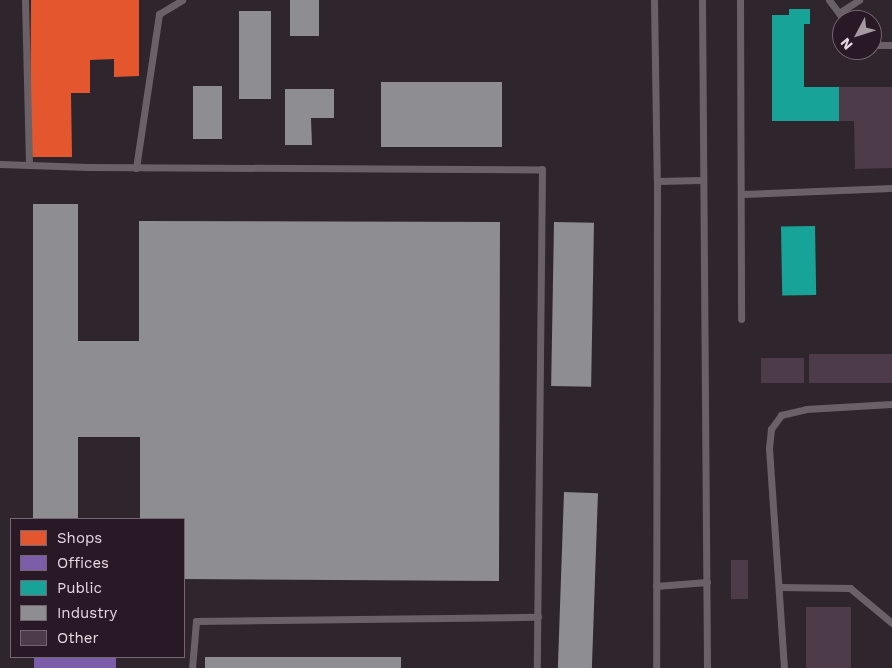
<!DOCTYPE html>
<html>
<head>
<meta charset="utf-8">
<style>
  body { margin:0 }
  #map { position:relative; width:892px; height:668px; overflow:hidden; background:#2f252d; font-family:"Work Sans",sans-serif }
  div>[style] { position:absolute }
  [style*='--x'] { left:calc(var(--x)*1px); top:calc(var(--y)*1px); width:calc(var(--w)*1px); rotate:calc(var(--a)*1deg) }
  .shops>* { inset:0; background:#e4572e }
  .offices>* { inset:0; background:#7b5ea7; transform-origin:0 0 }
  .public>* { inset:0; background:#17a398; transform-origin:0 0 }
  .industry>* { inset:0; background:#8d8d92; transform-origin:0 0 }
  .building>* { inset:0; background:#4d3b4a; transform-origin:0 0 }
  .service>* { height:7px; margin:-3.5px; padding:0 3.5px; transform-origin:3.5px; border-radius:3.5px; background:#6a6168 }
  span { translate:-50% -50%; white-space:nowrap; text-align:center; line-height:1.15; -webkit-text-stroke:5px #291825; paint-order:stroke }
  .legend { position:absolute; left:10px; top:518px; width:175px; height:140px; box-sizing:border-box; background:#291825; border:1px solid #746570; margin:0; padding:6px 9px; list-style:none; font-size:15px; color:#e4d8e1 }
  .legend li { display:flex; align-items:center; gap:10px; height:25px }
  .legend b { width:25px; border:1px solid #746570 }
  .north { position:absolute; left:832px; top:10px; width:50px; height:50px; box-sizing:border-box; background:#291825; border:1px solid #746570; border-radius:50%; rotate:230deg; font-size:14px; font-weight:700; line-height:20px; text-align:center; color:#e4d8e1 }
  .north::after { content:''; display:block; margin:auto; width:18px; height:22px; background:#a599a2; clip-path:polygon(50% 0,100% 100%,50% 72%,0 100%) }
</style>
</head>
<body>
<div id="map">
  <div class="shops">
    <div style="clip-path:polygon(31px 0,139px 0,139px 76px,114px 77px,114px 59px,90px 60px,90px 93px,71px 93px,72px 157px,30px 157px)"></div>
  </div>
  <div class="offices">
    <div style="left:34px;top:657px;width:82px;height:11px"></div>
  </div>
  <div class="public">
    <div style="clip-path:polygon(789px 9px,810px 9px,810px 24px,804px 24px,804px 87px,839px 87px,839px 121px,772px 121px,772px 15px,789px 15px)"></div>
    <div style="left:815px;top:226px;width:69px;height:34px;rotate:89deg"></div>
  </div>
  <div class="industry">
    <div style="left:290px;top:0;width:29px;height:36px"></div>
    <div style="left:239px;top:11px;width:32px;height:88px"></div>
    <div style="left:381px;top:82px;width:121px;height:65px"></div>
    <div style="left:193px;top:86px;width:29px;height:53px"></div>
    <div style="clip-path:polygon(285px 89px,334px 89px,334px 118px,311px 118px,312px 145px,285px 145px)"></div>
    <div style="clip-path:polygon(33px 204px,78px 204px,78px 341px,139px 341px,139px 221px,500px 222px,499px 581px,184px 579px,184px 519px,140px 519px,140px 437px,78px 437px,78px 519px,33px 519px)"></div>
    <div style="left:554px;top:222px;width:40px;height:164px;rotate:1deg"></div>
    <div style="left:564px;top:492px;width:34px;height:176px;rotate:2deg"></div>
    <div style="left:401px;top:657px;width:11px;height:196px;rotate:90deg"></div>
  </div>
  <div class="building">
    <div style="clip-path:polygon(839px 87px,892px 87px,892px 168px,855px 169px,854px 121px,839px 121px)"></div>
    <div style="left:892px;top:354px;width:29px;height:83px;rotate:90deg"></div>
    <div style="left:761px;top:358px;width:43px;height:25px"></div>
    <div style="left:731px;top:560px;width:17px;height:39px"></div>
    <div style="left:806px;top:607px;width:45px;height:61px"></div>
  </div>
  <div class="service">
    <div style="--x:25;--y:0;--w:165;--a:88.6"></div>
    <div style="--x:654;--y:0;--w:181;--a:89.1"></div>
    <div style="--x:657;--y:181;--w:487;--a:90.1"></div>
    <div style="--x:702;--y:0;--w:668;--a:89.57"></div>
    <div style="--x:740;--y:0;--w:319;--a:89.8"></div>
    <div style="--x:829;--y:0;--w:25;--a:53"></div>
    <div style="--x:839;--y:13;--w:24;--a:-33"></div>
    <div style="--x:872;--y:45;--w:20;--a:0"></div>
    <div style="--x:0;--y:164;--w:88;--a:2"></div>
    <div style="--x:88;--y:167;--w:454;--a:0.3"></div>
    <div style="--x:542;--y:169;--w:499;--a:90.6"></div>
    <div style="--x:136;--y:168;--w:156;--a:-81.5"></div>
    <div style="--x:159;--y:14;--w:27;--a:-31"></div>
    <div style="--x:657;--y:181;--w:44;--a:-1.3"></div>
    <div style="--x:742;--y:194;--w:150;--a:-2.3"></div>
    <div style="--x:656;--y:586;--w:51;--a:-4.5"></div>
    <div style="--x:779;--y:587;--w:71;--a:0.8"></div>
    <div style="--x:850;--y:588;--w:55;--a:39.8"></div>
    <div style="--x:192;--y:668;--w:47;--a:-85.1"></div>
    <div style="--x:196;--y:621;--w:342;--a:-0.7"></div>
    <div style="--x:784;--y:668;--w:221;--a:-93.9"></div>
    <div style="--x:769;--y:448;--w:19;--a:-84"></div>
    <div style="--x:771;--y:429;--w:17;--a:-54"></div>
    <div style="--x:781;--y:415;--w:26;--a:-13"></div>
    <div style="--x:806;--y:409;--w:86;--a:-3.3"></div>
  </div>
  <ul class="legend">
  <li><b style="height:14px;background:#e4572e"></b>Shops</li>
  <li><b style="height:14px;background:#7b5ea7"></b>Offices</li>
  <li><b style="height:14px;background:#17a398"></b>Public</li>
  <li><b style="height:14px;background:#8d8d92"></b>Industry</li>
  <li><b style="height:14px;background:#4d3b4a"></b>Other</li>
  </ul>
  <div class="north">N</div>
</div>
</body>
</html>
